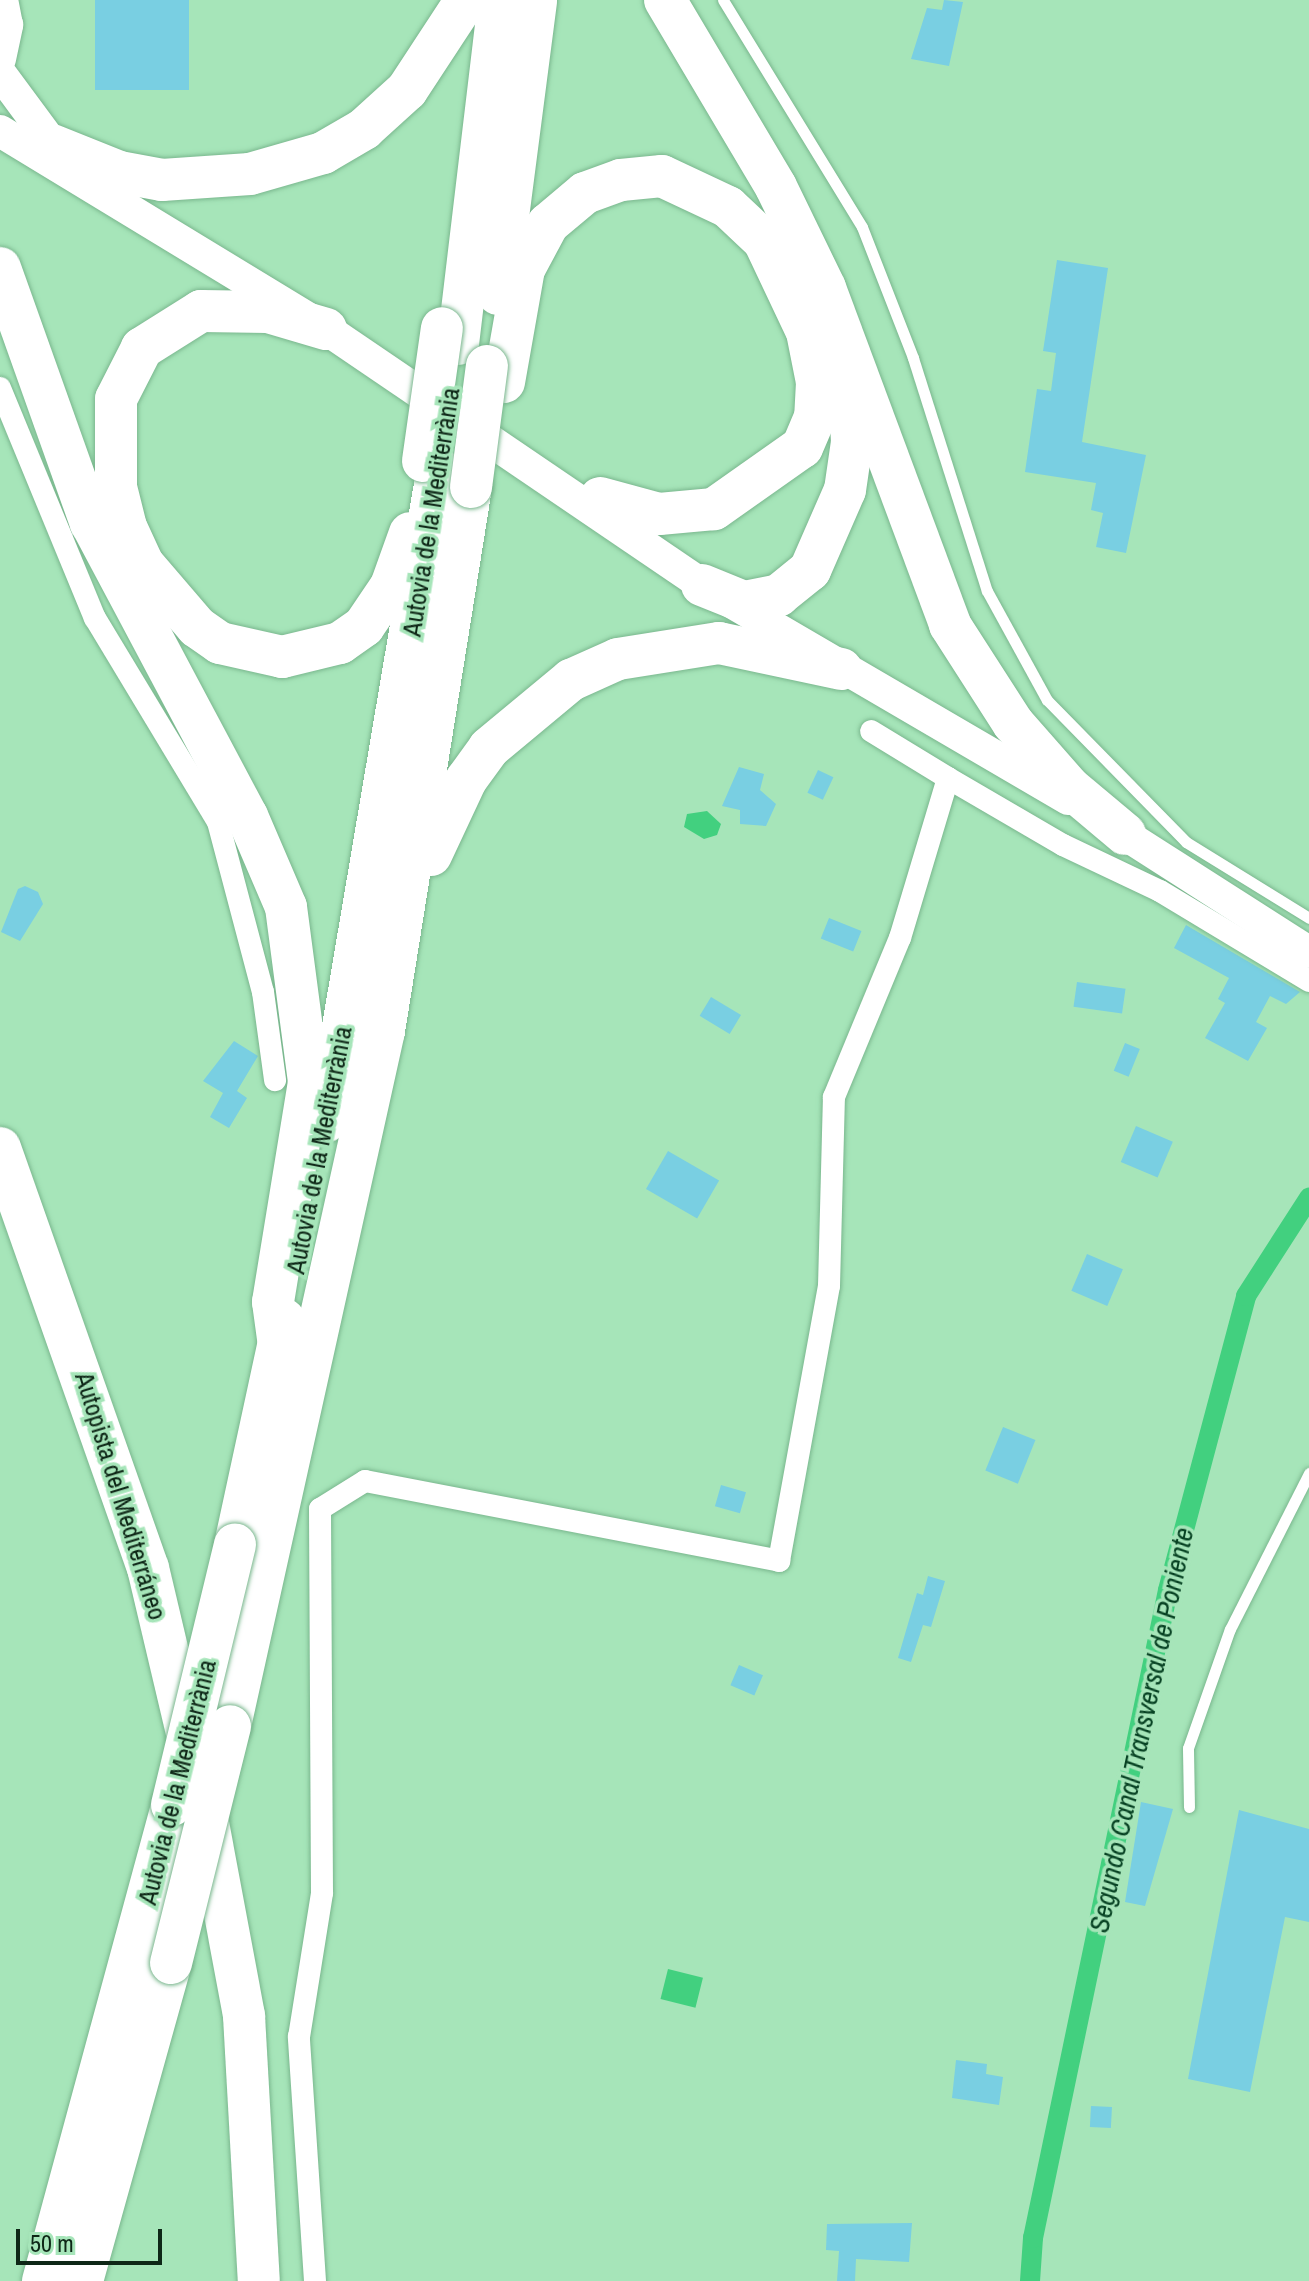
<!DOCTYPE html>
<html>
<head>
<meta charset="utf-8">
<style>
  body { margin:0 }
  #map { position:relative; width:1309px; height:2281px; overflow:hidden; background:#a6e5b9; font-family:"Archivo Narrow",sans-serif }
  div>[style] { position:absolute }
  [style*='--x'] { left:calc(var(--x)*1px); top:calc(var(--y)*1px); width:calc(var(--w)*1px); rotate:calc(var(--a)*1deg) }
  .water>* { inset:0; background:#42d07f; transform-origin:0 0 }
  .canal>* { height:20px; margin:-10px; padding:0 10px; transform-origin:10px; border-radius:10px; background:#42d07f }
  .building>* { inset:0; background:#79cfe2; transform-origin:0 0 }
  .roads { filter:drop-shadow(0 0 2px #7ab78e) drop-shadow(0 0 2px #7ab78e) }
  .lane>* { height:11px; margin:-5.5px; padding:0 5.5px; transform-origin:5.5px; border-radius:5.5px; background:#fff }
  .street>* { height:22px; margin:-11px; padding:0 11px; transform-origin:11px; border-radius:11px; background:#fff }
  .secondary>* { height:32px; margin:-16px; padding:0 16px; transform-origin:16px; border-radius:16px; background:#fff }
  .highway>* { height:42px; margin:-21px; padding:0 21px; transform-origin:21px; border-radius:21px; background:#fff }
  .bridges { filter:drop-shadow(0 0 2px #7ab78e) drop-shadow(0 0 2px #7ab78e) }
  .highway-bridge>* { height:42px; margin:-21px; padding:0 21px; transform-origin:21px; border-radius:21px; background:#fff }
  span { translate:-50% -50%; white-space:nowrap; text-align:center; line-height:1.15; -webkit-text-stroke:7px #a6e5b9; paint-order:stroke }
  .street-label { font-size:26px; color:#0e2717 }
  .water-label { font-size:28px; color:#074223; font-style:italic }
  .scale { position:absolute; left:16px; top:2229px; width:146px; height:36px; box-sizing:border-box; border:4px solid #0e2717; border-top:0; padding-left:10px; font-size:24px; line-height:28px; white-space:nowrap; color:#0e2717; -webkit-text-stroke:6px #a6e5b9; paint-order:stroke }
</style>
</head>
<body>
<div id="map">
  <div class="water">
    <div style="clip-path:polygon(707px 811px,721px 824px,717px 835px,704px 839px,684px 827px,687px 814px)"></div>
    <div style="left:668px;top:1969px;width:36px;height:31px;rotate:14deg"></div>
  </div>
  <div class="canal">
    <div style="--x:1030;--y:2281;--w:43;--a:-86"></div>
    <div style="--x:1033;--y:2238;--w:662;--a:-78.23"></div>
    <div style="--x:1168;--y:1590;--w:304;--a:-75.1"></div>
    <div style="--x:1246;--y:1296;--w:117;--a:-57.3"></div>
  </div>
  <div class="building">
    <div style="left:95px;top:0;width:94px;height:90px"></div>
    <div style="clip-path:polygon(944px 0,963px 2px,949px 66px,911px 59px,927px 8px,942px 10px)"></div>
    <div style="clip-path:polygon(1057px 260px,1108px 268px,1082px 442px,1146px 455px,1126px 553px,1096px 547px,1103px 513px,1091px 510px,1096px 483px,1025px 472px,1037px 389px,1051px 391px,1056px 353px,1043px 351px)"></div>
    <div style="clip-path:polygon(739px 767px,764px 774px,760px 790px,776px 804px,766px 826px,740px 824px,740px 810px,722px 806px)"></div>
    <div style="left:818px;top:770px;width:17px;height:25px;rotate:25deg"></div>
    <div style="clip-path:polygon(25px 886px,38px 892px,43px 904px,20px 941px,1px 932px,18px 889px)"></div>
    <div style="left:829px;top:918px;width:35px;height:22px;rotate:22deg"></div>
    <div style="clip-path:polygon(1186px 925px,1300px 992px,1286px 1004px,1270px 996px,1256px 1022px,1267px 1028px,1248px 1061px,1205px 1038px,1225px 1003px,1218px 999px,1229px 978px,1174px 948px)"></div>
    <div style="left:1077px;top:982px;width:49px;height:25px;rotate:8deg"></div>
    <div style="left:711px;top:997px;width:35px;height:22px;rotate:31deg"></div>
    <div style="clip-path:polygon(234px 1041px,258px 1056px,237px 1091px,247px 1098px,229px 1128px,210px 1117px,223px 1093px,203px 1081px)"></div>
    <div style="left:1125px;top:1043px;width:16px;height:30px;rotate:22deg"></div>
    <div style="left:1136px;top:1126px;width:40px;height:39px;rotate:23deg"></div>
    <div style="left:668px;top:1151px;width:59px;height:44px;rotate:30deg"></div>
    <div style="left:1087px;top:1254px;width:39px;height:40px;rotate:23deg"></div>
    <div style="left:1003px;top:1427px;width:35px;height:47px;rotate:22deg"></div>
    <div style="left:721px;top:1485px;width:26px;height:22px;rotate:16deg"></div>
    <div style="clip-path:polygon(928px 1576px,945px 1581px,931px 1627px,923px 1625px,911px 1662px,898px 1658px,917px 1593px,923px 1595px)"></div>
    <div style="left:739px;top:1665px;width:26px;height:22px;rotate:23deg"></div>
    <div style="clip-path:polygon(1141px 1802px,1173px 1809px,1145px 1906px,1125px 1902px)"></div>
    <div style="clip-path:polygon(1239px 1810px,1309px 1829px,1309px 1922px,1285px 1917px,1250px 2092px,1188px 2079px)"></div>
    <div style="clip-path:polygon(956px 2060px,987px 2064px,986px 2074px,1003px 2077px,999px 2105px,952px 2098px)"></div>
    <div style="left:1091px;top:2106px;width:21px;height:21px;rotate:3deg"></div>
    <div style="clip-path:polygon(912px 2223px,909px 2262px,856px 2259px,855px 2281px,837px 2281px,839px 2251px,826px 2250px,827px 2224px)"></div>
  </div>
  <div class="roads">
    <div class="lane">
      <div style="--x:723;--y:0;--w:266;--a:58.5"></div>
      <div style="--x:862;--y:227;--w:141;--a:68.7"></div>
      <div style="--x:913;--y:358;--w:244;--a:72.4"></div>
      <div style="--x:987;--y:591;--w:124;--a:61.2"></div>
      <div style="--x:1047;--y:700;--w:199;--a:45.6"></div>
      <div style="--x:1186;--y:842;--w:145;--a:31.7"></div>
      <div style="--x:1189;--y:1807;--w:59;--a:-91"></div>
      <div style="--x:1188;--y:1748;--w:126;--a:-70.6"></div>
      <div style="--x:1230;--y:1629;--w:175;--a:-63.1"></div>
    </div>
    <div class="street">
      <div style="--x:0;--y:388;--w:249;--a:67.6"></div>
      <div style="--x:95;--y:618;--w:238;--a:58.9"></div>
      <div style="--x:218;--y:822;--w:176;--a:75.2"></div>
      <div style="--x:263;--y:992;--w:89;--a:82.2"></div>
      <div style="--x:948;--y:778;--w:133;--a:30.2"></div>
      <div style="--x:1063;--y:845;--w:107;--a:25.4"></div>
      <div style="--x:1160;--y:891;--w:174;--a:31.1"></div>
      <div style="--x:315;--y:2281;--w:245;--a:-93.8"></div>
      <div style="--x:299;--y:2037;--w:146;--a:-80.9"></div>
      <div style="--x:322;--y:1893;--w:384;--a:-90.3"></div>
      <div style="--x:320;--y:1509;--w:53;--a:-31.9"></div>
      <div style="--x:365;--y:1481;--w:422;--a:10.9"></div>
      <div style="--x:779;--y:1561;--w:280;--a:-79.7"></div>
      <div style="--x:829;--y:1286;--w:189;--a:-88.5"></div>
      <div style="--x:834;--y:1097;--w:172;--a:-67.5"></div>
      <div style="--x:900;--y:938;--w:167;--a:-73.3"></div>
      <div style="--x:948;--y:778;--w:90;--a:-148.6"></div>
    </div>
    <div class="secondary">
      <div style="--x:0;--y:59;--w:35;--a:-78"></div>
      <div style="--x:7;--y:25;--w:25;--a:-101"></div>
      <div style="--x:0;--y:73;--w:101;--a:53.5"></div>
      <div style="--x:0;--y:131;--w:381;--a:31.3"></div>
      <div style="--x:326;--y:329;--w:455;--a:34.2"></div>
      <div style="--x:702;--y:585;--w:424;--a:30.3"></div>
      <div style="--x:1107;--y:823;--w:240;--a:32.6"></div>
    </div>
    <div class="highway">
      <div style="--x:665;--y:0;--w:217;--a:59.3"></div>
      <div style="--x:776;--y:187;--w:112;--a:64.1"></div>
      <div style="--x:825;--y:288;--w:359;--a:69.6"></div>
      <div style="--x:950;--y:625;--w:117;--a:57.3"></div>
      <div style="--x:1013;--y:723;--w:85;--a:48.8"></div>
      <div style="--x:1069;--y:787;--w:73;--a:40"></div>
      <div style="--x:52;--y:145;--w:72;--a:21.9"></div>
      <div style="--x:119;--y:172;--w:44;--a:10.5"></div>
      <div style="--x:162;--y:180;--w:88;--a:-3.9"></div>
      <div style="--x:250;--y:174;--w:76;--a:-16"></div>
      <div style="--x:323;--y:153;--w:48;--a:-30.3"></div>
      <div style="--x:364;--y:129;--w:58;--a:-42.2"></div>
      <div style="--x:407;--y:90;--w:108;--a:-56.8"></div>
      <div style="--x:0;--y:268;--w:271;--a:70.4"></div>
      <div style="--x:91;--y:523;--w:332;--a:62"></div>
      <div style="--x:247;--y:816;--w:99;--a:66.8"></div>
      <div style="--x:286;--y:907;--w:177;--a:82.5"></div>
      <div style="--x:309;--y:1082;--w:223;--a:99.3"></div>
      <div style="--x:273;--y:1302;--w:44;--a:82.2"></div>
      <div style="--x:498;--y:294;--w:296;--a:-82.6"></div>
      <div style="--x:326;--y:329;--w:60;--a:-163.7"></div>
      <div style="--x:268;--y:312;--w:67;--a:-179.1"></div>
      <div style="--x:201;--y:311;--w:70;--a:147.9"></div>
      <div style="--x:142;--y:348;--w:57;--a:117"></div>
      <div style="--x:116;--y:399;--w:88;--a:90"></div>
      <div style="--x:116;--y:487;--w:41;--a:76"></div>
      <div style="--x:126;--y:527;--w:41;--a:65.3"></div>
      <div style="--x:143;--y:564;--w:83;--a:49.4"></div>
      <div style="--x:197;--y:627;--w:28;--a:35"></div>
      <div style="--x:220;--y:643;--w:64;--a:12.7"></div>
      <div style="--x:282;--y:657;--w:60;--a:-13.6"></div>
      <div style="--x:340;--y:643;--w:29;--a:-35"></div>
      <div style="--x:364;--y:626;--w:48;--a:-56"></div>
      <div style="--x:391;--y:586;--w:56;--a:-70.3"></div>
      <div style="--x:458;--y:344;--w:346;--a:-83.2"></div>
      <div style="--x:504;--y:382;--w:115;--a:-80"></div>
      <div style="--x:524;--y:269;--w:51;--a:-61.9"></div>
      <div style="--x:548;--y:224;--w:48;--a:-40"></div>
      <div style="--x:585;--y:193;--w:38;--a:-20"></div>
      <div style="--x:621;--y:180;--w:41;--a:-5.6"></div>
      <div style="--x:662;--y:176;--w:73;--a:25.2"></div>
      <div style="--x:728;--y:207;--w:50;--a:43.4"></div>
      <div style="--x:764;--y:241;--w:101;--a:64.7"></div>
      <div style="--x:807;--y:332;--w:51;--a:78.7"></div>
      <div style="--x:817;--y:382;--w:35;--a:93"></div>
      <div style="--x:815;--y:417;--w:33;--a:113"></div>
      <div style="--x:802;--y:447;--w:108;--a:144.8"></div>
      <div style="--x:714;--y:509;--w:55;--a:174.8"></div>
      <div style="--x:659;--y:514;--w:61;--a:-164.8"></div>
      <div style="--x:702;--y:585;--w:45;--a:22"></div>
      <div style="--x:744;--y:602;--w:36;--a:-11"></div>
      <div style="--x:779;--y:595;--w:40;--a:-39"></div>
      <div style="--x:810;--y:570;--w:87;--a:-66.4"></div>
      <div style="--x:845;--y:490;--w:49;--a:-81.7"></div>
      <div style="--x:852;--y:442;--w:54;--a:-93.2"></div>
      <div style="--x:431;--y:855;--w:83;--a:-65"></div>
      <div style="--x:466;--y:780;--w:39;--a:-54"></div>
      <div style="--x:489;--y:748;--w:107;--a:-39.7"></div>
      <div style="--x:571;--y:680;--w:51;--a:-24.1"></div>
      <div style="--x:618;--y:659;--w:102;--a:-9"></div>
      <div style="--x:719;--y:643;--w:125;--a:12"></div>
      <div style="--x:327;--y:1121;--w:663;--a:-80.37"></div>
      <div style="--x:0;--y:1148;--w:445;--a:70.6"></div>
      <div style="--x:148;--y:1568;--w:183;--a:76.7"></div>
      <div style="--x:235;--y:1545;--w:231;--a:-77.8"></div>
      <div style="--x:230;--y:1726;--w:712;--a:-77.51"></div>
      <div style="--x:384;--y:1031;--w:551;--a:-80.91"></div>
      <div style="--x:205;--y:1807;--w:213;--a:79.4"></div>
      <div style="--x:244;--y:2016;--w:265;--a:86.8"></div>
      <div style="--x:43;--y:2281;--w:493;--a:-74.8"></div>
      <div style="--x:82;--y:2281;--w:330;--a:-74.4"></div>
    </div>
  </div>
  <div class="bridges">
    <div class="highway-bridge">
      <div style="--x:423;--y:461;--w:134;--a:-81.9"></div>
      <div style="--x:471;--y:487;--w:122;--a:-82.5"></div>
      <div style="--x:172;--y:1805;--w:268;--a:-76.4"></div>
      <div style="--x:171;--y:1963;--w:244;--a:-76"></div>
    </div>
  </div>
  <div class="street-label">
    <span style="left:431px;top:512px;rotate:-81deg">Autovia de la Mediterrània</span>
    <span style="left:319px;top:1150px;rotate:-79deg">Autovia de la Mediterrània</span>
    <span style="left:121px;top:1496px;rotate:73deg">Autopista del Mediterráneo</span>
    <span style="left:177px;top:1782px;rotate:-76deg">Autovia de la Mediterrània</span>
  </div>
  <div class="water-label">
    <span style="left:1141px;top:1730px;rotate:-78deg">Segundo Canal Transversal de Poniente</span>
  </div>
  <div class="scale">50 m</div>
</div>
</body>
</html>
